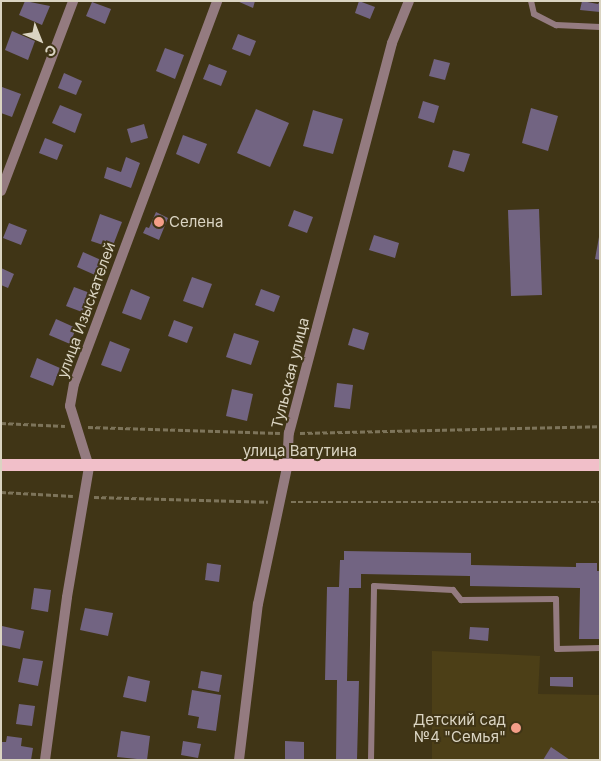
<!DOCTYPE html>
<html>
<head>
<meta charset="utf-8">
<style>
	body { margin:0 }
	#map { position:relative; width:601px; height:761px; overflow:hidden; background:#403516; font-family:Inter,sans-serif }
	div>[style] { position:absolute }
	.built>* { inset:0; background:#4c3f17 }
	.building>* { inset:0; background:#726482 }
	.path>* { height:2.5px; margin-top:-1.25px; transform-origin:0; background:repeating-linear-gradient(90deg,#7d745a 0 5px,transparent 0 7.5px) }
	.service>* { height:6px; margin:-3px; padding:0 3px; transform-origin:3px; border-radius:3px; background:#947b80 }
	.minor>* { height:10px; margin:-5px; padding:0 5px; transform-origin:5px; border-radius:5px; background:#947b80 }
	.primary>* { height:12px; margin:-6px; padding:0 6px; transform-origin:6px; border-radius:6px; background:#f1bfc9 }
	.dots>* { width:14px; height:14px; translate:-50% -50%; box-sizing:border-box; border:2px solid #403516; border-radius:50% }
	span { translate:-50% -50%; white-space:nowrap; text-align:center; line-height:1.15; -webkit-text-stroke:4px #403516; paint-order:stroke }
	.poi-label { font-size:15px; color:#dad4c2 }
	.left { translate:0 -50%; text-align:left }
	.right { translate:-100% -50%; text-align:right }
	.street-label { font-size:15px; color:#dad4c2 }
	.frame { position:absolute; inset:0; border:2px solid #dad4c2; pointer-events:none }
	.north { position:absolute; left:15px; top:15px; width:50px; height:50px; -webkit-text-stroke:4px #403516; paint-order:stroke; rotate:136deg; font-size:14px; font-weight:700; line-height:20px; text-align:center; color:#dad4c2 }
	.north::after { content:''; display:block; margin:auto; width:18px; height:22px; background:#dad4c2; clip-path:polygon(50% 0,100% 100%,50% 72%,0 100%) }
</style>
</head>
<body>
<div id="map">
	<div class="built">
		<div style="clip-path:polygon(432px 651px,540px 656px,538px 694px,600px 695px,600px 760px,432px 760px)"></div>
	</div>
	<div class="building">
		<div style="clip-path:polygon(25px 1px,50px 6px,42px 25px,19px 15px)"></div>
		<div style="clip-path:polygon(237px 1px,255px 1px,253px 8px)"></div>
		<div style="clip-path:polygon(359px 1px,375px 7px,370px 19px,355px 13px)"></div>
		<div style="clip-path:polygon(582px 1px,598px 4px,600px 1px,600px 12px,580px 10px)"></div>
		<div style="clip-path:polygon(92px 2px,111px 9px,105px 24px,86px 16px)"></div>
		<div style="clip-path:polygon(12px 31px,35px 41px,28px 60px,5px 50px)"></div>
		<div style="clip-path:polygon(238px 34px,256px 41px,250px 56px,232px 49px)"></div>
		<div style="clip-path:polygon(165px 48px,184px 55px,175px 79px,156px 71px)"></div>
		<div style="clip-path:polygon(434px 59px,450px 63px,445px 80px,429px 76px)"></div>
		<div style="clip-path:polygon(209px 64px,227px 71px,221px 86px,203px 79px)"></div>
		<div style="clip-path:polygon(64px 73px,82px 81px,76px 95px,58px 88px)"></div>
		<div style="clip-path:polygon(2px 87px,21px 94px,12px 117px,1px 113px)"></div>
		<div style="clip-path:polygon(423px 101px,439px 106px,434px 123px,418px 118px)"></div>
		<div style="clip-path:polygon(60px 105px,82px 114px,75px 133px,52px 123px)"></div>
		<div style="clip-path:polygon(531px 108px,558px 116px,548px 151px,522px 143px)"></div>
		<div style="clip-path:polygon(256px 109px,289px 123px,270px 167px,237px 153px)"></div>
		<div style="clip-path:polygon(313px 110px,343px 119px,333px 154px,303px 146px)"></div>
		<div style="clip-path:polygon(144px 124px,148px 138px,131px 143px,127px 129px)"></div>
		<div style="clip-path:polygon(183px 135px,207px 144px,199px 164px,176px 154px)"></div>
		<div style="clip-path:polygon(45px 138px,63px 145px,57px 160px,39px 153px)"></div>
		<div style="clip-path:polygon(453px 150px,470px 154px,464px 172px,448px 167px)"></div>
		<div style="clip-path:polygon(126px 157px,140px 163px,131px 188px,104px 178px,107px 167px,121px 172px)"></div>
		<div style="clip-path:polygon(539px 209px,542px 295px,511px 296px,508px 210px)"></div>
		<div style="clip-path:polygon(294px 210px,313px 217px,307px 233px,288px 226px)"></div>
		<div style="clip-path:polygon(156px 212px,168px 218px,159px 240px,143px 233px,146px 227px,149px 228px)"></div>
		<div style="clip-path:polygon(100px 214px,122px 222px,112px 248px,91px 241px)"></div>
		<div style="clip-path:polygon(9px 223px,27px 230px,21px 245px,3px 238px)"></div>
		<div style="clip-path:polygon(374px 235px,399px 243px,395px 258px,369px 250px)"></div>
		<div style="clip-path:polygon(599px 237px,600px 237px,600px 260px,595px 259px)"></div>
		<div style="clip-path:polygon(83px 252px,101px 260px,95px 275px,77px 267px)"></div>
		<div style="clip-path:polygon(1px 268px,14px 274px,8px 288px,1px 285px)"></div>
		<div style="clip-path:polygon(192px 277px,212px 284px,203px 308px,183px 301px)"></div>
		<div style="clip-path:polygon(74px 287px,90px 293px,82px 312px,66px 306px)"></div>
		<div style="clip-path:polygon(131px 289px,150px 297px,141px 320px,122px 313px)"></div>
		<div style="clip-path:polygon(261px 289px,280px 296px,274px 312px,255px 305px)"></div>
		<div style="clip-path:polygon(56px 319px,76px 328px,70px 344px,49px 335px)"></div>
		<div style="clip-path:polygon(174px 320px,193px 327px,187px 343px,168px 336px)"></div>
		<div style="clip-path:polygon(353px 328px,369px 333px,364px 350px,348px 345px)"></div>
		<div style="clip-path:polygon(234px 333px,259px 341px,251px 365px,226px 357px)"></div>
		<div style="clip-path:polygon(110px 341px,130px 349px,121px 372px,101px 365px)"></div>
		<div style="clip-path:polygon(37px 358px,60px 368px,53px 386px,30px 377px)"></div>
		<div style="clip-path:polygon(337px 383px,353px 385px,350px 409px,334px 407px)"></div>
		<div style="clip-path:polygon(232px 389px,253px 394px,247px 421px,226px 416px)"></div>
		<div style="clip-path:polygon(344px 551px,471px 553px,471px 565px,576px 567px,576px 563px,597px 563px,597px 571px,600px 571px,599px 639px,579px 639px,580px 588px,470px 586px,470px 576px,361px 574px,361px 588px,349px 588px,347px 681px,359px 681px,357px 760px,336px 760px,337px 680px,325px 680px,327px 587px,339px 587px,340px 560px,344px 560px)"></div>
		<div style="clip-path:polygon(207px 563px,221px 565px,219px 582px,205px 580px)"></div>
		<div style="clip-path:polygon(34px 588px,51px 590px,48px 612px,31px 609px)"></div>
		<div style="clip-path:polygon(85px 608px,113px 613px,108px 636px,80px 630px)"></div>
		<div style="clip-path:polygon(2px 626px,24px 631px,20px 649px,1px 645px)"></div>
		<div style="clip-path:polygon(470px 627px,489px 628px,488px 641px,469px 639px)"></div>
		<div style="clip-path:polygon(23px 658px,43px 661px,38px 686px,18px 682px)"></div>
		<div style="clip-path:polygon(201px 671px,222px 675px,219px 692px,198px 688px)"></div>
		<div style="clip-path:polygon(128px 676px,150px 681px,146px 702px,123px 697px)"></div>
		<div style="clip-path:polygon(550px 677px,573px 677px,573px 687px,550px 686px)"></div>
		<div style="clip-path:polygon(192px 690px,221px 695px,216px 731px,197px 728px,199px 717px,188px 715px)"></div>
		<div style="clip-path:polygon(19px 704px,35px 706px,32px 726px,16px 724px)"></div>
		<div style="clip-path:polygon(121px 731px,150px 736px,147px 760px,117px 757px)"></div>
		<div style="clip-path:polygon(7px 736px,22px 738px,21px 746px,33px 748px,31px 760px,1px 760px,1px 742px,6px 742px)"></div>
		<div style="clip-path:polygon(183px 741px,201px 744px,198px 758px,181px 755px)"></div>
		<div style="clip-path:polygon(285px 741px,304px 742px,304px 760px,285px 760px)"></div>
		<div style="clip-path:polygon(551px 747px,570px 760px,543px 760px)"></div>
	</div>
	<div class="path">
		<div style="left:1px;top:423px;width:64px;rotate:2.7deg"></div>
		<div style="left:88px;top:427px;width:192px;rotate:1.8deg"></div>
		<div style="left:300px;top:433px;width:300px;rotate:-1.3deg"></div>
		<div style="left:1px;top:492px;width:72px;rotate:3.2deg"></div>
		<div style="left:94px;top:497px;width:174px;rotate:1.6deg"></div>
		<div style="left:291px;top:502px;width:309px"></div>
	</div>
	<div class="service">
		<div style="left:531px;top:1px;width:13px;rotate:77deg"></div>
		<div style="left:534px;top:14px;width:25px;rotate:27deg"></div>
		<div style="left:556px;top:25px;width:44px;rotate:2.6deg"></div>
		<div style="left:371px;top:760px;width:174px;rotate:-89deg"></div>
		<div style="left:374px;top:586px;width:79px;rotate:2.9deg"></div>
		<div style="left:453px;top:590px;width:13px;rotate:51deg"></div>
		<div style="left:461px;top:600px;width:95px;rotate:-0.6deg"></div>
		<div style="left:556px;top:599px;width:50px;rotate:88.9deg"></div>
		<div style="left:557px;top:649px;width:43px;rotate:-1.3deg"></div>
	</div>
	<div class="minor">
		<div style="left:1px;top:191px;width:203px;rotate:-69.2deg"></div>
		<div style="left:45px;top:760px;width:164px;rotate:-82.3deg"></div>
		<div style="left:67px;top:597px;width:132px;rotate:-80.4deg"></div>
		<div style="left:89px;top:467px;width:64px;rotate:-107.3deg"></div>
		<div style="left:70px;top:406px;width:22px;rotate:-80deg"></div>
		<div style="left:74px;top:384px;width:409px;rotate:-69.5deg"></div>
		<div style="left:239px;top:760px;width:157px;rotate:-83.1deg"></div>
		<div style="left:258px;top:604px;width:140px;rotate:-78deg"></div>
		<div style="left:287px;top:467px;width:34px;rotate:-87deg"></div>
		<div style="left:289px;top:433px;width:403px;rotate:-75.2deg"></div>
		<div style="left:392px;top:43px;width:45px;rotate:-68deg"></div>
	</div>
	<div class="primary">
		<div style="left:1px;top:465px;width:599px"></div>
	</div>
	<div class="dots">
		<div style="left:159px;top:222px;background:#f49e88"></div>
		<div style="left:516px;top:728px;background:#f49e88"></div>
	</div>
	<div class="poi-label">
		<span class="left" style="left:169px;top:222px">Селена</span>
		<span class="right" style="left:506px;top:728px">Детский сад<br>№4 "Семья"</span>
	</div>
	<div class="street-label">
		<span style="left:86px;top:310px;rotate:-70deg">улица Изыскателей</span>
		<span style="left:290px;top:373px;rotate:-76deg">Тульская улица</span>
		<span style="left:300px;top:451px">улица Ватутина</span>
	</div>
	<div class="frame"></div>
	<div class="north">С</div>
</div>
</body>
</html>
